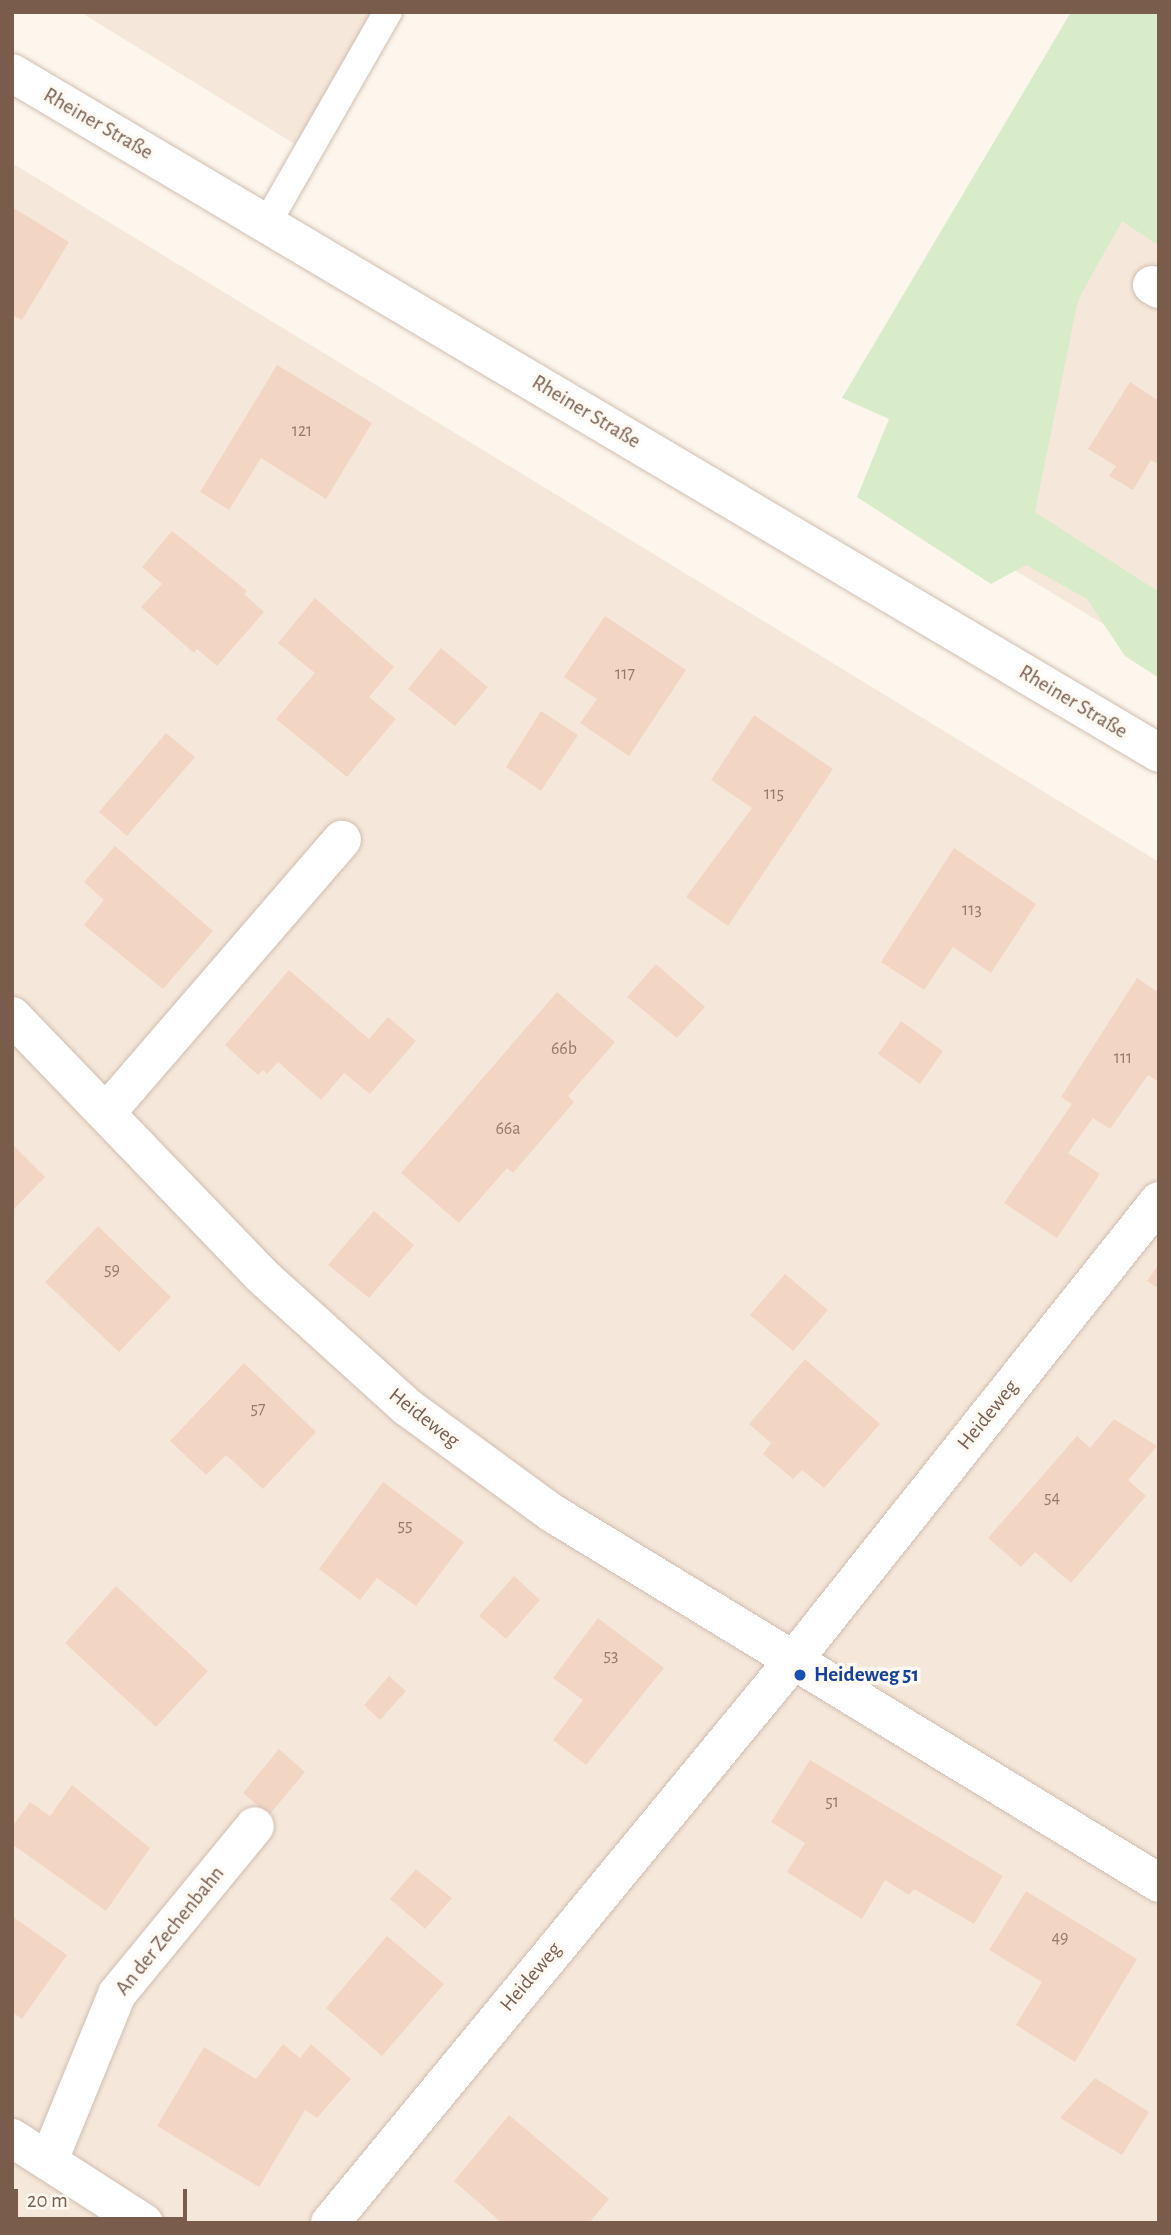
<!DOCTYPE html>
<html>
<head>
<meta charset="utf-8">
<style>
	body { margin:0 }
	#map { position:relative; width:1171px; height:2235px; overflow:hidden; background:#fdf6ec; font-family:"Alegreya Sans",sans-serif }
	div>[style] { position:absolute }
	.residential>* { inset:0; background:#f5e8da }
	.green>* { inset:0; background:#d8ecc9 }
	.building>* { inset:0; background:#f3d5c3 }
	.roads { filter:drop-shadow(0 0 2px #d1beb0) drop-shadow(0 0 2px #d1beb0) }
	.lane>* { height:28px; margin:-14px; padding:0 14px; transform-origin:14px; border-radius:14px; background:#fff }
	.street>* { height:38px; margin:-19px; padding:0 19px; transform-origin:19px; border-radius:19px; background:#fff }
	.secondary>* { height:38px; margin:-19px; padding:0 19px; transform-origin:19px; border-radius:19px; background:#fff }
	.dots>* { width:19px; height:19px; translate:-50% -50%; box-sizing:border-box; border:4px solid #fffaf3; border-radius:50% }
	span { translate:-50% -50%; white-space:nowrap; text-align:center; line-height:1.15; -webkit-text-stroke:7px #fffaf3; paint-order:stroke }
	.number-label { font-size:18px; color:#987a6a }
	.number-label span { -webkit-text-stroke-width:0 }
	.street-label { font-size:21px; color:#7a5c4d }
	.transit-label { font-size:21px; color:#164399; font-weight:700 }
	.left { translate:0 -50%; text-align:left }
	.frame { position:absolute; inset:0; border:14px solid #7a5c4d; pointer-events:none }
	.scale { position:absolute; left:14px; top:2189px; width:173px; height:32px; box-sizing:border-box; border:4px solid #7a5c4d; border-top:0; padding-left:9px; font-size:21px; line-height:24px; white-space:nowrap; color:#7a5c4d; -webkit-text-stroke:5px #fffaf3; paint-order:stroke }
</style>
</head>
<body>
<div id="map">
	<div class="residential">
		<div style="clip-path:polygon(80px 12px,388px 12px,301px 148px)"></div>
		<div style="clip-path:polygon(1159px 30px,1159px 658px,932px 520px)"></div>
		<div style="clip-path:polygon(12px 163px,1159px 862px,1159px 2223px,12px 2223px)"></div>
	</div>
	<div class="green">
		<div style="clip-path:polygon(1071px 12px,1159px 12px,1159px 246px,1122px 221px,1078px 300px,1035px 512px,1159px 592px,1159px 678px,1125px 656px,1087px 599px,1026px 565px,991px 584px,857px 497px,889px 419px,842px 398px)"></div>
	</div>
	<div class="building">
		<div style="clip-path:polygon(12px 207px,69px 242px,22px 320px,12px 315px)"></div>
		<div style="clip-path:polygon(277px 365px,372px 423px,326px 499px,261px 458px,229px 510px,200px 492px)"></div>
		<div style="clip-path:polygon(1130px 382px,1159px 401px,1159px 465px,1151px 460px,1133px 490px,1109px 476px,1116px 466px,1088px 449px)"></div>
		<div style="clip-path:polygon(172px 531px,247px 591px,244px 594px,264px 612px,217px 666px,197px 649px,194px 653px,141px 607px,162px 584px,142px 567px)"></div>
		<div style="clip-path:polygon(315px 598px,394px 667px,369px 697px,396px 719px,347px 777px,276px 719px,315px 673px,278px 643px)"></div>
		<div style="clip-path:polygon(605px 616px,686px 670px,629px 756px,580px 723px,597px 699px,564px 677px)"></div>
		<div style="clip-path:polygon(441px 648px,488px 687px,455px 726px,408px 689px)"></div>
		<div style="clip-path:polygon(541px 711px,578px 735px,541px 791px,506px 767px)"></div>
		<div style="clip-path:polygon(754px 715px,833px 769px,728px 926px,686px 897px,752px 808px,711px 780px)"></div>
		<div style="clip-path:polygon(166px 733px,195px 757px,127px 836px,99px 812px)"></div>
		<div style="clip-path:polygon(115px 846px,213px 931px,163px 989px,84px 925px,104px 900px,84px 882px)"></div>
		<div style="clip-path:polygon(954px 848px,1036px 904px,991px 973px,953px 947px,924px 990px,881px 962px)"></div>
		<div style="clip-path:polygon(656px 964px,705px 1007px,677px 1038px,627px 997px)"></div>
		<div style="clip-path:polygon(289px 970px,369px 1039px,388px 1017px,416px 1041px,370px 1094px,344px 1073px,321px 1100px,278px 1062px,267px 1074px,263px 1070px,258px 1075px,225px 1045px)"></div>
		<div style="clip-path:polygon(1137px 978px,1159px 993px,1159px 1082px,1148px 1075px,1110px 1129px,1093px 1118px,1068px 1153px,1100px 1174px,1057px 1238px,1004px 1203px,1072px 1104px,1061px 1097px)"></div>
		<div style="clip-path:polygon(557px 992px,615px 1042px,568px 1096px,574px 1102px,513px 1173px,507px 1168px,459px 1223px,401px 1173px)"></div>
		<div style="clip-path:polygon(901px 1021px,943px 1051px,920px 1084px,878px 1054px)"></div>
		<div style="clip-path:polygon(12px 1144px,45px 1177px,12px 1211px)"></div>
		<div style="clip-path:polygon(374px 1211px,414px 1245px,369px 1298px,328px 1265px)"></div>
		<div style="clip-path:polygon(98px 1226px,171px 1297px,119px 1352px,45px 1282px)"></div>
		<div style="clip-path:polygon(1159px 1264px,1159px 1289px,1147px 1281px)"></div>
		<div style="clip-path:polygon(785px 1274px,828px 1310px,793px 1351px,750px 1315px)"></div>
		<div style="clip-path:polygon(805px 1359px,880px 1424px,824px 1488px,802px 1470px,793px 1479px,763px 1454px,771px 1443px,749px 1424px)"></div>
		<div style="clip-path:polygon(244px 1363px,316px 1432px,263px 1489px,226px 1455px,206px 1475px,170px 1441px)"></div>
		<div style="clip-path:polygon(1114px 1419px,1157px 1446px,1128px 1480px,1146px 1496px,1071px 1583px,1035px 1552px,1021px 1567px,988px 1538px,1077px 1436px,1090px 1448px)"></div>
		<div style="clip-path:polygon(383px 1482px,464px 1542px,416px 1606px,377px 1578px,360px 1600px,319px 1569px)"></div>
		<div style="clip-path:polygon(514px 1576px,540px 1600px,506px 1639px,479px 1616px)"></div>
		<div style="clip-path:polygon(116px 1586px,208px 1671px,156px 1727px,65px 1643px)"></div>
		<div style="clip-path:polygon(598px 1618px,664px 1668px,586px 1765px,553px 1740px,583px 1700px,553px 1678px)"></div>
		<div style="clip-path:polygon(389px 1676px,406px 1691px,380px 1720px,364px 1705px)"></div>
		<div style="clip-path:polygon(279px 1749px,305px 1772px,269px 1815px,243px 1793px)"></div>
		<div style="clip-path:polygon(810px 1760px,1003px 1876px,974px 1924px,914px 1889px,909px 1895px,885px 1880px,862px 1919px,787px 1872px,805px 1843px,771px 1822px)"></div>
		<div style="clip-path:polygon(72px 1785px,150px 1848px,106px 1911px,12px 1844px,12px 1827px,30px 1802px,50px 1816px)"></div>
		<div style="clip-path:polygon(416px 1869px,452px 1898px,425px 1929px,390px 1899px)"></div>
		<div style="clip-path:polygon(1026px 1891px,1137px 1959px,1075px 2062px,1016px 2025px,1042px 1982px,989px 1950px)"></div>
		<div style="clip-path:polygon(12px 1916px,67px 1955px,22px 2019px,12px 2012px)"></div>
		<div style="clip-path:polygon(387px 1936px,444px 1984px,382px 2056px,326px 2008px)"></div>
		<div style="clip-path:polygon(283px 2044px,300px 2058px,311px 2044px,351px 2079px,317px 2118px,305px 2110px,259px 2187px,157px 2126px,204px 2047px,256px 2079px)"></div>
		<div style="clip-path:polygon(1095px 2078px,1149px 2112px,1122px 2155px,1060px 2118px)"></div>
		<div style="clip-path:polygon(509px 2115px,609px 2199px,589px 2223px,502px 2223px,454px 2181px)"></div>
	</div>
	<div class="roads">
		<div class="lane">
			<div style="left:267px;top:223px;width:243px;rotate:-60.2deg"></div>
		</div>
		<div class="street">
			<div style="left:1152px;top:285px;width:8px;rotate:30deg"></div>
			<div style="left:12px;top:1016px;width:359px;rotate:46.1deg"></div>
			<div style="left:261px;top:1275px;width:197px;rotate:42.1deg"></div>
			<div style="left:407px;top:1407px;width:180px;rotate:36.2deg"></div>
			<div style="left:552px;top:1513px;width:711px;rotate:31.36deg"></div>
			<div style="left:106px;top:1113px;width:361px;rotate:-49.2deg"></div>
			<div style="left:12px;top:2138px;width:157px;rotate:32.8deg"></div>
			<div style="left:49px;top:2160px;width:179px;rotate:-67.7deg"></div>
			<div style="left:117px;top:1994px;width:217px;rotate:-50.6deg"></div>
			<div style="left:330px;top:2223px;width:727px;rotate:-50.53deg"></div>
			<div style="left:792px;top:1662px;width:589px;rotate:-51.48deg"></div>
		</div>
		<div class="secondary">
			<div style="left:12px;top:73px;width:1333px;rotate:30.66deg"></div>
		</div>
	</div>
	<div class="dots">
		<div style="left:800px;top:1675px;background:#1a4fb4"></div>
	</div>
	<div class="number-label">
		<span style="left:302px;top:431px">121</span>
		<span style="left:625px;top:674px">117</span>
		<span style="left:774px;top:794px">115</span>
		<span style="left:972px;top:910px">113</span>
		<span style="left:564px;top:1049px">66b</span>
		<span style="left:1123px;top:1058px">111</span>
		<span style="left:508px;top:1129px">66a</span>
		<span style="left:112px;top:1270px">59</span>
		<span style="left:258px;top:1409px">57</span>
		<span style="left:1052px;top:1498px">54</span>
		<span style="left:405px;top:1526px">55</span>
		<span style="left:611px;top:1656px">53</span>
		<span style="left:832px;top:1802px">51</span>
		<span style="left:1060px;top:1938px">49</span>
	</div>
	<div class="street-label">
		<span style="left:98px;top:124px;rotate:30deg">Rheiner Straße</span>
		<span style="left:586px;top:412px;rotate:31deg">Rheiner Straße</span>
		<span style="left:1073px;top:702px;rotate:31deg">Rheiner Straße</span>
		<span style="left:988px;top:1415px;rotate:-51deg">Heideweg</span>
		<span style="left:424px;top:1418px;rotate:38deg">Heideweg</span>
		<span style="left:170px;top:1931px;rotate:-51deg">An der Zechenbahn</span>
		<span style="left:531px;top:1977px;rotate:-50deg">Heideweg</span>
	</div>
	<div class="transit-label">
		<span class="left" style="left:814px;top:1675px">Heideweg 51</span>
	</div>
	<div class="frame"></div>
	<div class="scale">20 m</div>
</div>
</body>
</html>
